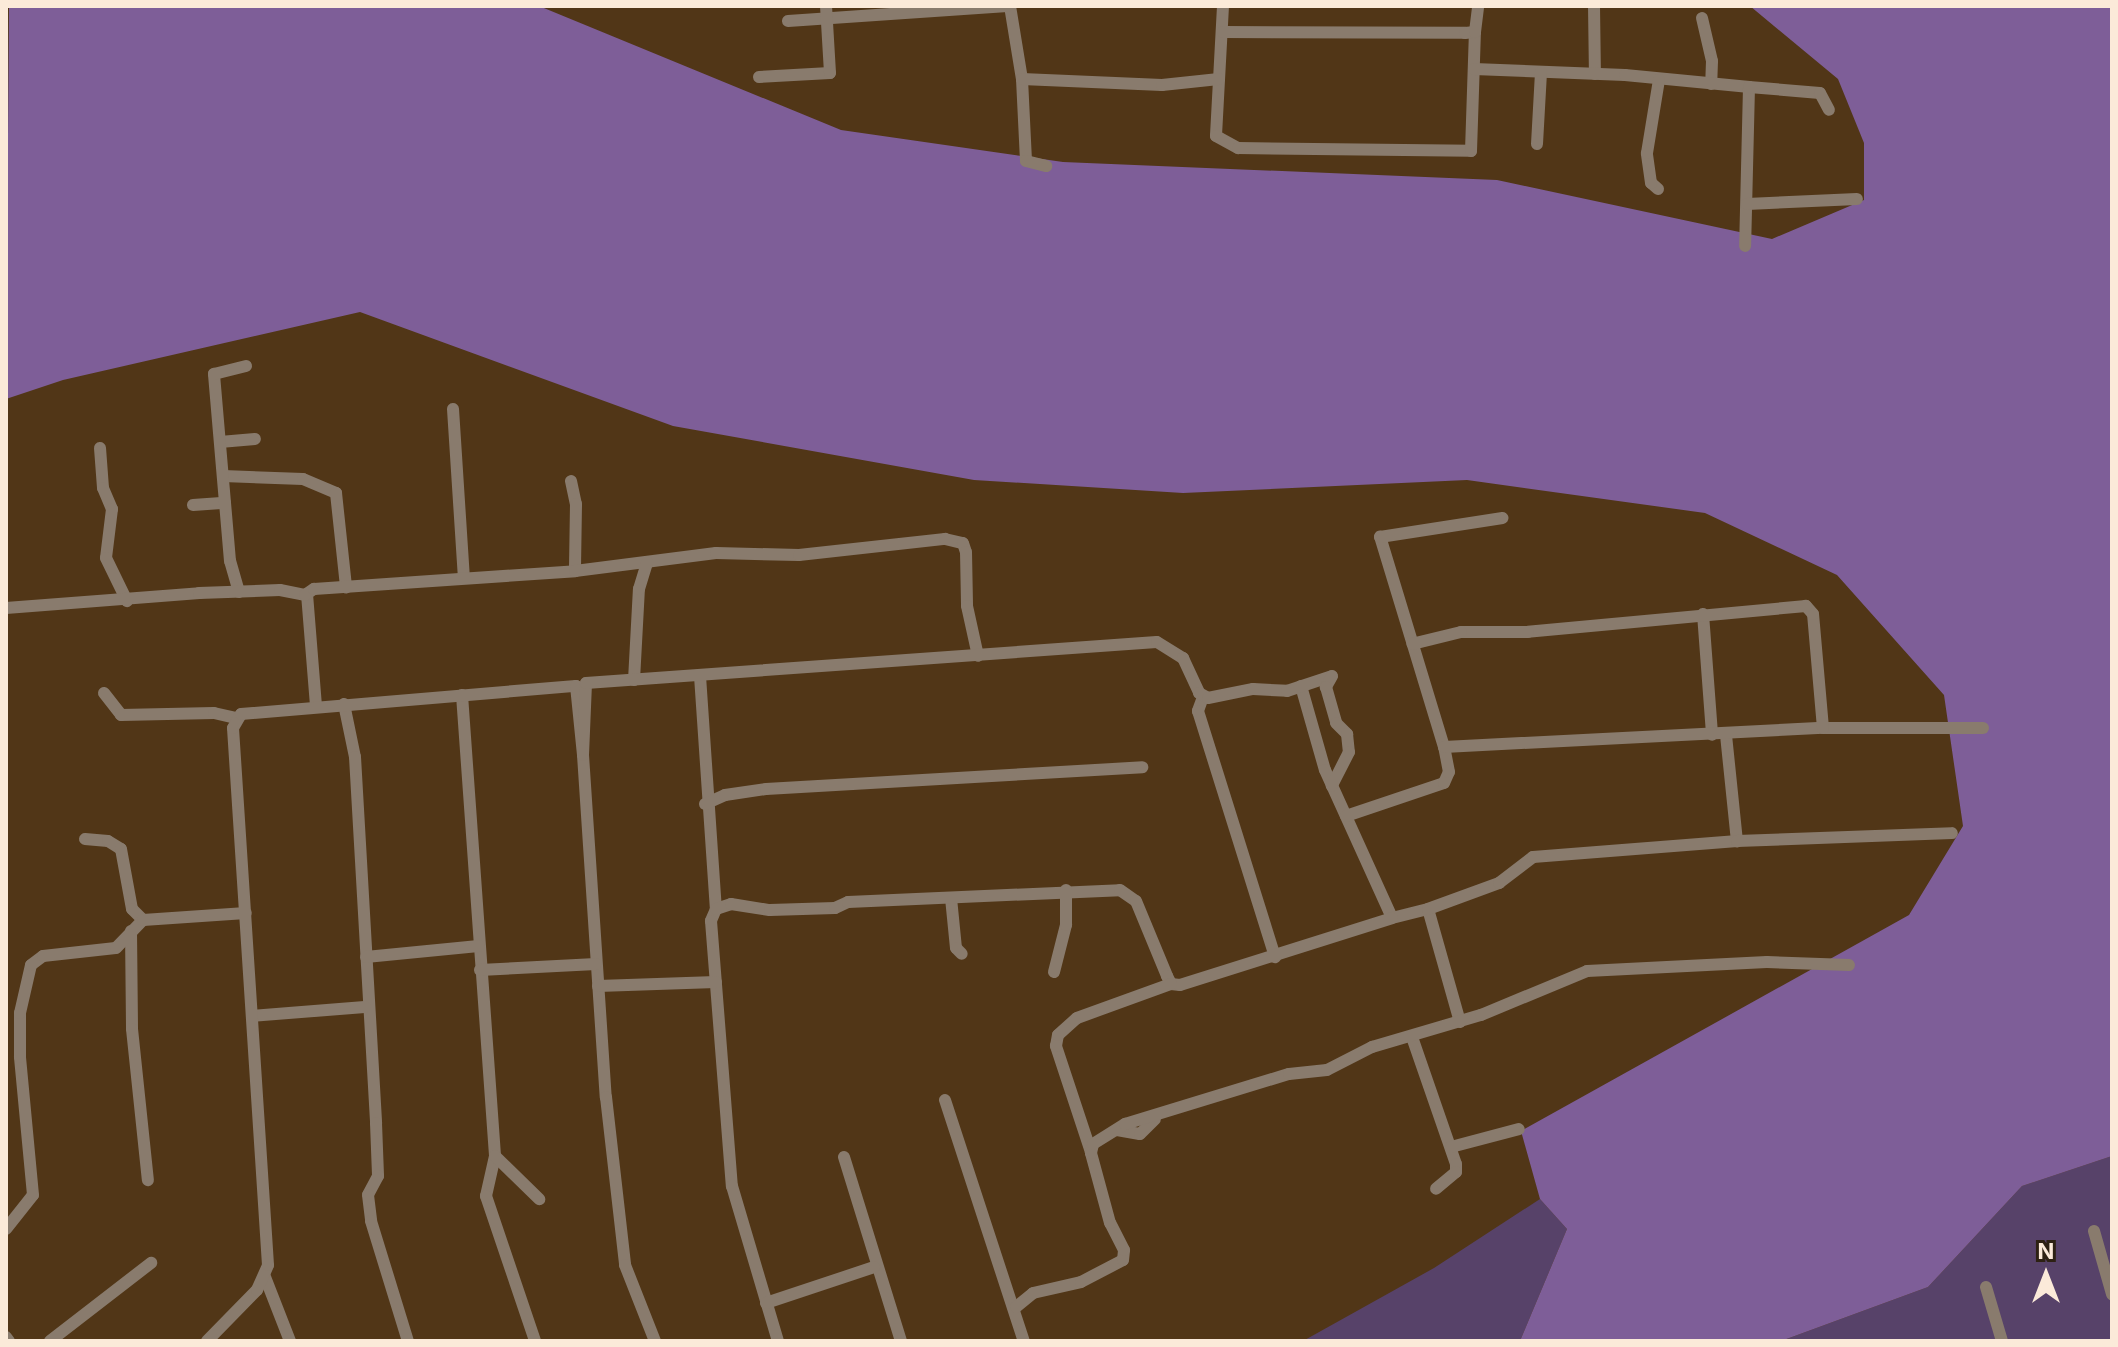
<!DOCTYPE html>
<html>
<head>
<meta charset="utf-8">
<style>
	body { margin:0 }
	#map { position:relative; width:2118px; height:1347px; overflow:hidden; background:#513617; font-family:Inter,sans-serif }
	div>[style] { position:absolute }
	.green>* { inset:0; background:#574269 }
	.forest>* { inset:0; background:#7e5e98 }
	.minor>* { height:12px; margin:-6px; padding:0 6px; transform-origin:6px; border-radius:6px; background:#897b6d }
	span { translate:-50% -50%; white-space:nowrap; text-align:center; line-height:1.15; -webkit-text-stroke:6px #2d2113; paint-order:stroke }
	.frame { position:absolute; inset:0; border:8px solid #fbead9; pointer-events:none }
	.north { position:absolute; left:2006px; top:1235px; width:80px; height:80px; -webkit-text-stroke:6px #2d2113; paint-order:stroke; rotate:0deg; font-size:22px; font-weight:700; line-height:32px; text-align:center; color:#fbead9 }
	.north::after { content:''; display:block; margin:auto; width:28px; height:36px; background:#fbead9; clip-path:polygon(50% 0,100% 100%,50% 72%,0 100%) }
</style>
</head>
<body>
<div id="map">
	<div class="green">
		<div style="clip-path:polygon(2112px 1156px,2112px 1341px,1781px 1341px,1928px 1287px,2022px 1186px)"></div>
		<div style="clip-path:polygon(1540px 1199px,1567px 1229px,1520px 1341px,1303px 1341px,1434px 1268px)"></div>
	</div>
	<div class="forest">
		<div style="clip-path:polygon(9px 6px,539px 6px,841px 130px,1063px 162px,1497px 180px,1772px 239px,1864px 200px,1864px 143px,1838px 79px,1750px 6px,2112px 6px,2112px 1156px,2022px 1186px,1928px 1287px,1781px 1341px,1520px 1341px,1567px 1229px,1540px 1199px,1521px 1131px,1909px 915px,1963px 826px,1944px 695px,1837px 575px,1705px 513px,1467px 480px,1183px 493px,974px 480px,673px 426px,360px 312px,63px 380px,6px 399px)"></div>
	</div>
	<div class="minor">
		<div style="left:1010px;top:6px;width:74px;rotate:80.7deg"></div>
		<div style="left:1022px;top:79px;width:82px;rotate:87.2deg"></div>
		<div style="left:1026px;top:161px;width:21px;rotate:14deg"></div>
		<div style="left:1223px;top:6px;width:130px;rotate:93.1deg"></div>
		<div style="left:1216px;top:136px;width:25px;rotate:29deg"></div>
		<div style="left:1238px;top:148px;width:233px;rotate:0.7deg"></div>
		<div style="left:1471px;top:151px;width:119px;rotate:-88.1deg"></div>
		<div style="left:1594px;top:6px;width:68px;rotate:89.2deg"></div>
		<div style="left:1702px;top:18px;width:44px;rotate:76.9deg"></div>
		<div style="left:1712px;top:61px;width:23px;rotate:92deg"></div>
		<div style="left:788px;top:21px;width:220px;rotate:-3.9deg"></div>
		<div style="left:1223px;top:32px;width:242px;rotate:0.2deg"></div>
		<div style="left:1465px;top:33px;width:10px;rotate:-6deg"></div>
		<div style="left:1475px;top:32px;width:26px;rotate:-83deg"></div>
		<div style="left:1474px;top:69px;width:151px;rotate:2.3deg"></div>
		<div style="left:1625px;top:75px;width:125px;rotate:5.5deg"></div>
		<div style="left:1749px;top:87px;width:159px;rotate:91.4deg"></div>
		<div style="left:759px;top:77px;width:71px;rotate:-3.2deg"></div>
		<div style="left:830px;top:73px;width:67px;rotate:-93.4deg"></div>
		<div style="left:1022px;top:79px;width:140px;rotate:2.5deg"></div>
		<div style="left:1162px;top:85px;width:57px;rotate:-6deg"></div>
		<div style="left:1749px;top:87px;width:71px;rotate:4.8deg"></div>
		<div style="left:1820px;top:93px;width:19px;rotate:62deg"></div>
		<div style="left:1537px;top:144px;width:72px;rotate:-86.8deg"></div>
		<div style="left:1658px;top:189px;width:9px;rotate:-139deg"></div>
		<div style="left:1651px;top:183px;width:30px;rotate:-98deg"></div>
		<div style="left:1647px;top:153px;width:74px;rotate:-80.7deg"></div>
		<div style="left:1747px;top:204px;width:110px;rotate:-2.6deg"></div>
		<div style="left:453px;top:409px;width:169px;rotate:86.3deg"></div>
		<div style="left:220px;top:442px;width:35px;rotate:-5deg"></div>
		<div style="left:100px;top:448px;width:40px;rotate:85.7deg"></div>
		<div style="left:103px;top:488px;width:23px;rotate:67deg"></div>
		<div style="left:112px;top:509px;width:49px;rotate:97deg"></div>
		<div style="left:106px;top:558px;width:48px;rotate:64deg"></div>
		<div style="left:223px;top:476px;width:80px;rotate:2.1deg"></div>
		<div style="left:303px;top:479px;width:36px;rotate:23deg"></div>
		<div style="left:336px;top:493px;width:95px;rotate:83.9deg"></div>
		<div style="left:571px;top:481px;width:24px;rotate:78deg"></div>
		<div style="left:576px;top:504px;width:67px;rotate:90.9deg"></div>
		<div style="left:193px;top:505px;width:32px;rotate:-4deg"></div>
		<div style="left:239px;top:592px;width:32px;rotate:-106deg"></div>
		<div style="left:230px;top:561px;width:188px;rotate:-94.9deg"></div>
		<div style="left:214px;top:374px;width:33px;rotate:-14deg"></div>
		<div style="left:307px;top:594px;width:112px;rotate:85.4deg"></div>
		<div style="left:6px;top:608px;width:194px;rotate:-4.4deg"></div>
		<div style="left:199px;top:593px;width:81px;rotate:-2.1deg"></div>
		<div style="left:280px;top:590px;width:25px;rotate:11deg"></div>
		<div style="left:305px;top:595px;width:11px;rotate:-34deg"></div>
		<div style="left:314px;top:589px;width:262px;rotate:-3.9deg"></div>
		<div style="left:575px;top:571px;width:142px;rotate:-7.3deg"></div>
		<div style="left:716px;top:553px;width:83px;rotate:1.4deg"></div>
		<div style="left:799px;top:555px;width:147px;rotate:-6.3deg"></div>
		<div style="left:945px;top:539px;width:18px;rotate:13deg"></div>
		<div style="left:963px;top:543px;width:9px;rotate:72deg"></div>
		<div style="left:966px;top:552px;width:54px;rotate:88.9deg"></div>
		<div style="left:967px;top:606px;width:51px;rotate:77.6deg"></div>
		<div style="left:1703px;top:614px;width:121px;rotate:85.7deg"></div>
		<div style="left:700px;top:676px;width:234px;rotate:86.1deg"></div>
		<div style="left:716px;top:909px;width:13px;rotate:113deg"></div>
		<div style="left:711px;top:921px;width:266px;rotate:85.5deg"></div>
		<div style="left:732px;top:1186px;width:162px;rotate:73.5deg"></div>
		<div style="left:634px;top:680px;width:91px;rotate:-86.9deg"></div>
		<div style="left:639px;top:589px;width:28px;rotate:-73deg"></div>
		<div style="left:1301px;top:686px;width:87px;rotate:74.1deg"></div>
		<div style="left:1325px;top:770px;width:162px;rotate:65.6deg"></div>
		<div style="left:1392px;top:918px;width:37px;rotate:-14deg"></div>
		<div style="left:104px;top:693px;width:28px;rotate:52deg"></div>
		<div style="left:121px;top:715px;width:93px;rotate:-1.2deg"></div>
		<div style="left:214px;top:713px;width:23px;rotate:13deg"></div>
		<div style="left:462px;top:695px;width:462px;rotate:85.9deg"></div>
		<div style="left:495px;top:1156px;width:41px;rotate:102.7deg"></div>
		<div style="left:486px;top:1196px;width:153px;rotate:71.3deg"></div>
		<div style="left:1203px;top:697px;width:15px;rotate:110deg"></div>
		<div style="left:1198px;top:711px;width:258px;rotate:72.6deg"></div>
		<div style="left:344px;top:704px;width:54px;rotate:78.3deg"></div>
		<div style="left:355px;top:757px;width:367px;rotate:86.7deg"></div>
		<div style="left:376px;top:1123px;width:53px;rotate:87.8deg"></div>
		<div style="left:378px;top:1176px;width:21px;rotate:118deg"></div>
		<div style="left:368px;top:1195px;width:26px;rotate:83deg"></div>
		<div style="left:371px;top:1221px;width:126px;rotate:72.9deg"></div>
		<div style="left:1823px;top:728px;width:160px"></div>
		<div style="left:1726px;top:735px;width:107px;rotate:84.1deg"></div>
		<div style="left:1444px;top:747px;width:220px;rotate:-106.9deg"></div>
		<div style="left:1380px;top:537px;width:124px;rotate:-8.8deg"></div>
		<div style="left:583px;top:755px;width:343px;rotate:86.2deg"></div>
		<div style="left:606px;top:1097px;width:169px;rotate:83.5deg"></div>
		<div style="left:625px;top:1265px;width:82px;rotate:68.5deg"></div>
		<div style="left:705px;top:804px;width:22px;rotate:-24deg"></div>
		<div style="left:725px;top:795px;width:41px;rotate:-8.3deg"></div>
		<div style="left:766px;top:789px;width:377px;rotate:-3.3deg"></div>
		<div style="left:1346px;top:816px;width:103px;rotate:-18.6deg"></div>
		<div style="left:1444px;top:783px;width:12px;rotate:-66deg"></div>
		<div style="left:1449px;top:772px;width:25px;rotate:-101deg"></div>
		<div style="left:1444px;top:747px;width:379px;rotate:-2.9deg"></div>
		<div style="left:1823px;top:728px;width:114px;rotate:-95deg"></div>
		<div style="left:1813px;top:614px;width:11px;rotate:-131deg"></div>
		<div style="left:1806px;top:606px;width:279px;rotate:174.7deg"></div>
		<div style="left:1528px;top:632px;width:67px;rotate:180deg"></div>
		<div style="left:1461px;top:632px;width:50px;rotate:166.2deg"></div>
		<div style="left:85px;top:839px;width:23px;rotate:5deg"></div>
		<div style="left:108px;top:841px;width:15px;rotate:32deg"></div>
		<div style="left:121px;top:849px;width:61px;rotate:79.6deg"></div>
		<div style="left:132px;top:909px;width:16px;rotate:45deg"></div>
		<div style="left:951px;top:898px;width:50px;rotate:84.3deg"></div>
		<div style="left:956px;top:948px;width:8px;rotate:45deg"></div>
		<div style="left:716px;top:909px;width:16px;rotate:-18deg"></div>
		<div style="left:731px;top:904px;width:39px;rotate:9deg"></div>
		<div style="left:770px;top:910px;width:65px;rotate:-1.8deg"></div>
		<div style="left:835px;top:908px;width:14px;rotate:-25deg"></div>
		<div style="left:848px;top:902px;width:272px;rotate:-2.5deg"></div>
		<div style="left:1120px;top:890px;width:19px;rotate:35deg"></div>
		<div style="left:1136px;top:901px;width:81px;rotate:67.5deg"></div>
		<div style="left:1167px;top:976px;width:9px;rotate:63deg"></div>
		<div style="left:1171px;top:984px;width:9px;rotate:6deg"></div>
		<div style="left:1180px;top:985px;width:222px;rotate:-17.5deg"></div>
		<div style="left:131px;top:931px;width:98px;rotate:89.4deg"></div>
		<div style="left:132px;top:1029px;width:152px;rotate:84deg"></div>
		<div style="left:366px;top:957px;width:113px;rotate:-5.6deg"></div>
		<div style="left:480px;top:970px;width:116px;rotate:-3deg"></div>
		<div style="left:1054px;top:972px;width:49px;rotate:-75.7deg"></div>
		<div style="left:1066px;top:925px;width:35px;rotate:-90deg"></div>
		<div style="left:598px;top:986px;width:118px;rotate:-1.9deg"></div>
		<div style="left:252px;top:1016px;width:113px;rotate:-4.6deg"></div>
		<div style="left:1460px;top:1022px;width:117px;rotate:-105.8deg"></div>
		<div style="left:1428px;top:909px;width:76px;rotate:-20.1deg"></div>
		<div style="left:1499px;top:883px;width:43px;rotate:-37.4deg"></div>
		<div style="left:1533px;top:857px;width:205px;rotate:-4.5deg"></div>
		<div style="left:1737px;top:841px;width:215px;rotate:-2.1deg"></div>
		<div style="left:1412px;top:1037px;width:134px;rotate:70.9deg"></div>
		<div style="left:1456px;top:1164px;width:8px;rotate:90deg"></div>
		<div style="left:1456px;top:1172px;width:26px;rotate:140deg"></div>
		<div style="left:945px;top:1100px;width:254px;rotate:71.9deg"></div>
		<div style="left:1117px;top:1130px;width:23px;rotate:10deg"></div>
		<div style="left:1140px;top:1134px;width:21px;rotate:-45deg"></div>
		<div style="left:1451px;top:1147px;width:70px;rotate:-14.8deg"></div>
		<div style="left:1091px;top:1152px;width:112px;rotate:-108.3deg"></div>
		<div style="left:1056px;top:1046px;width:11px;rotate:-80deg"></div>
		<div style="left:1058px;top:1035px;width:25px;rotate:-42deg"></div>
		<div style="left:1077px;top:1018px;width:100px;rotate:-19.9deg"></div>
		<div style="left:495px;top:1156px;width:62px;rotate:44.3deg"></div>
		<div style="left:844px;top:1157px;width:193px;rotate:72.8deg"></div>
		<div style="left:6px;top:1229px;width:43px;rotate:-51.5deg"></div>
		<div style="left:33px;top:1195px;width:139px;rotate:-95.4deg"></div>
		<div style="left:20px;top:1057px;width:44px;rotate:-90deg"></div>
		<div style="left:20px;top:1013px;width:49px;rotate:-77.1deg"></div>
		<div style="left:31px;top:965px;width:15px;rotate:-37deg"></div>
		<div style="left:43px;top:956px;width:73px;rotate:-6.3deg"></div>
		<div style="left:116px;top:948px;width:39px;rotate:-46deg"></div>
		<div style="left:143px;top:920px;width:103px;rotate:-3.9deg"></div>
		<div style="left:2094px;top:1231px;width:66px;rotate:74.1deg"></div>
		<div style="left:265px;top:1277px;width:69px;rotate:68.7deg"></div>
		<div style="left:1986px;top:1287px;width:56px;rotate:73.5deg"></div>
		<div style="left:766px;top:1303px;width:114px;rotate:-18.4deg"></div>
		<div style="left:1016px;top:1307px;width:22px;rotate:-39deg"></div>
		<div style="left:1033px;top:1293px;width:49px;rotate:-12.9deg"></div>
		<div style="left:1081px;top:1282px;width:47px;rotate:-27.6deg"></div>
		<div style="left:1123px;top:1260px;width:10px;rotate:-84deg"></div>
		<div style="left:1124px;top:1250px;width:30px;rotate:-117deg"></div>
		<div style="left:1110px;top:1223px;width:73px;rotate:-105.2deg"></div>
		<div style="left:1091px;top:1153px;width:9px;rotate:-77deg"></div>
		<div style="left:1093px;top:1144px;width:38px;rotate:-32deg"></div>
		<div style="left:1125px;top:1124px;width:171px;rotate:-17deg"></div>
		<div style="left:1289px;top:1074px;width:38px;rotate:-6deg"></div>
		<div style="left:1327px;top:1070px;width:51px;rotate:-27.1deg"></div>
		<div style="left:1372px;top:1047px;width:114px;rotate:-16.4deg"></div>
		<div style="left:1481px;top:1015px;width:115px;rotate:-22.5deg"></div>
		<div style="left:1587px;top:971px;width:180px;rotate:-2.9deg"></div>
		<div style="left:1767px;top:962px;width:82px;rotate:2.1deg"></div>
		<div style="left:6px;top:1337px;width:5px;rotate:53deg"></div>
		<div style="left:50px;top:1341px;width:128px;rotate:-37.7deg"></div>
		<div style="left:207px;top:1341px;width:71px;rotate:-45.6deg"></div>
		<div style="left:257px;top:1290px;width:27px;rotate:-66deg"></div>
		<div style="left:268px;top:1265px;width:538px;rotate:-93.73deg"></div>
		<div style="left:233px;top:728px;width:16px;rotate:-60deg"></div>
		<div style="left:241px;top:714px;width:336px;rotate:-4.8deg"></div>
		<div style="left:576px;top:686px;width:69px;rotate:84.2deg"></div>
		<div style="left:583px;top:755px;width:72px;rotate:-87.6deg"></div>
		<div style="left:586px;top:683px;width:572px;rotate:-4.11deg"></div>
		<div style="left:1157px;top:642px;width:31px;rotate:32deg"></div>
		<div style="left:1183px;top:658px;width:38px;rotate:65deg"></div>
		<div style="left:1199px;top:693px;width:10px;rotate:29deg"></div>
		<div style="left:1208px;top:698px;width:46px;rotate:-11.3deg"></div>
		<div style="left:1253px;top:689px;width:34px;rotate:3deg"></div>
		<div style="left:1287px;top:691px;width:47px;rotate:-18.4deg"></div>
		<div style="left:1332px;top:676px;width:13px;rotate:119deg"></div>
		<div style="left:1326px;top:687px;width:37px;rotate:74deg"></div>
		<div style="left:1336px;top:723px;width:16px;rotate:45deg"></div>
		<div style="left:1347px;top:734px;width:18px;rotate:84deg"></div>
		<div style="left:1349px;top:752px;width:38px;rotate:117deg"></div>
	</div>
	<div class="frame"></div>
	<div class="north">N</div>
</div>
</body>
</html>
